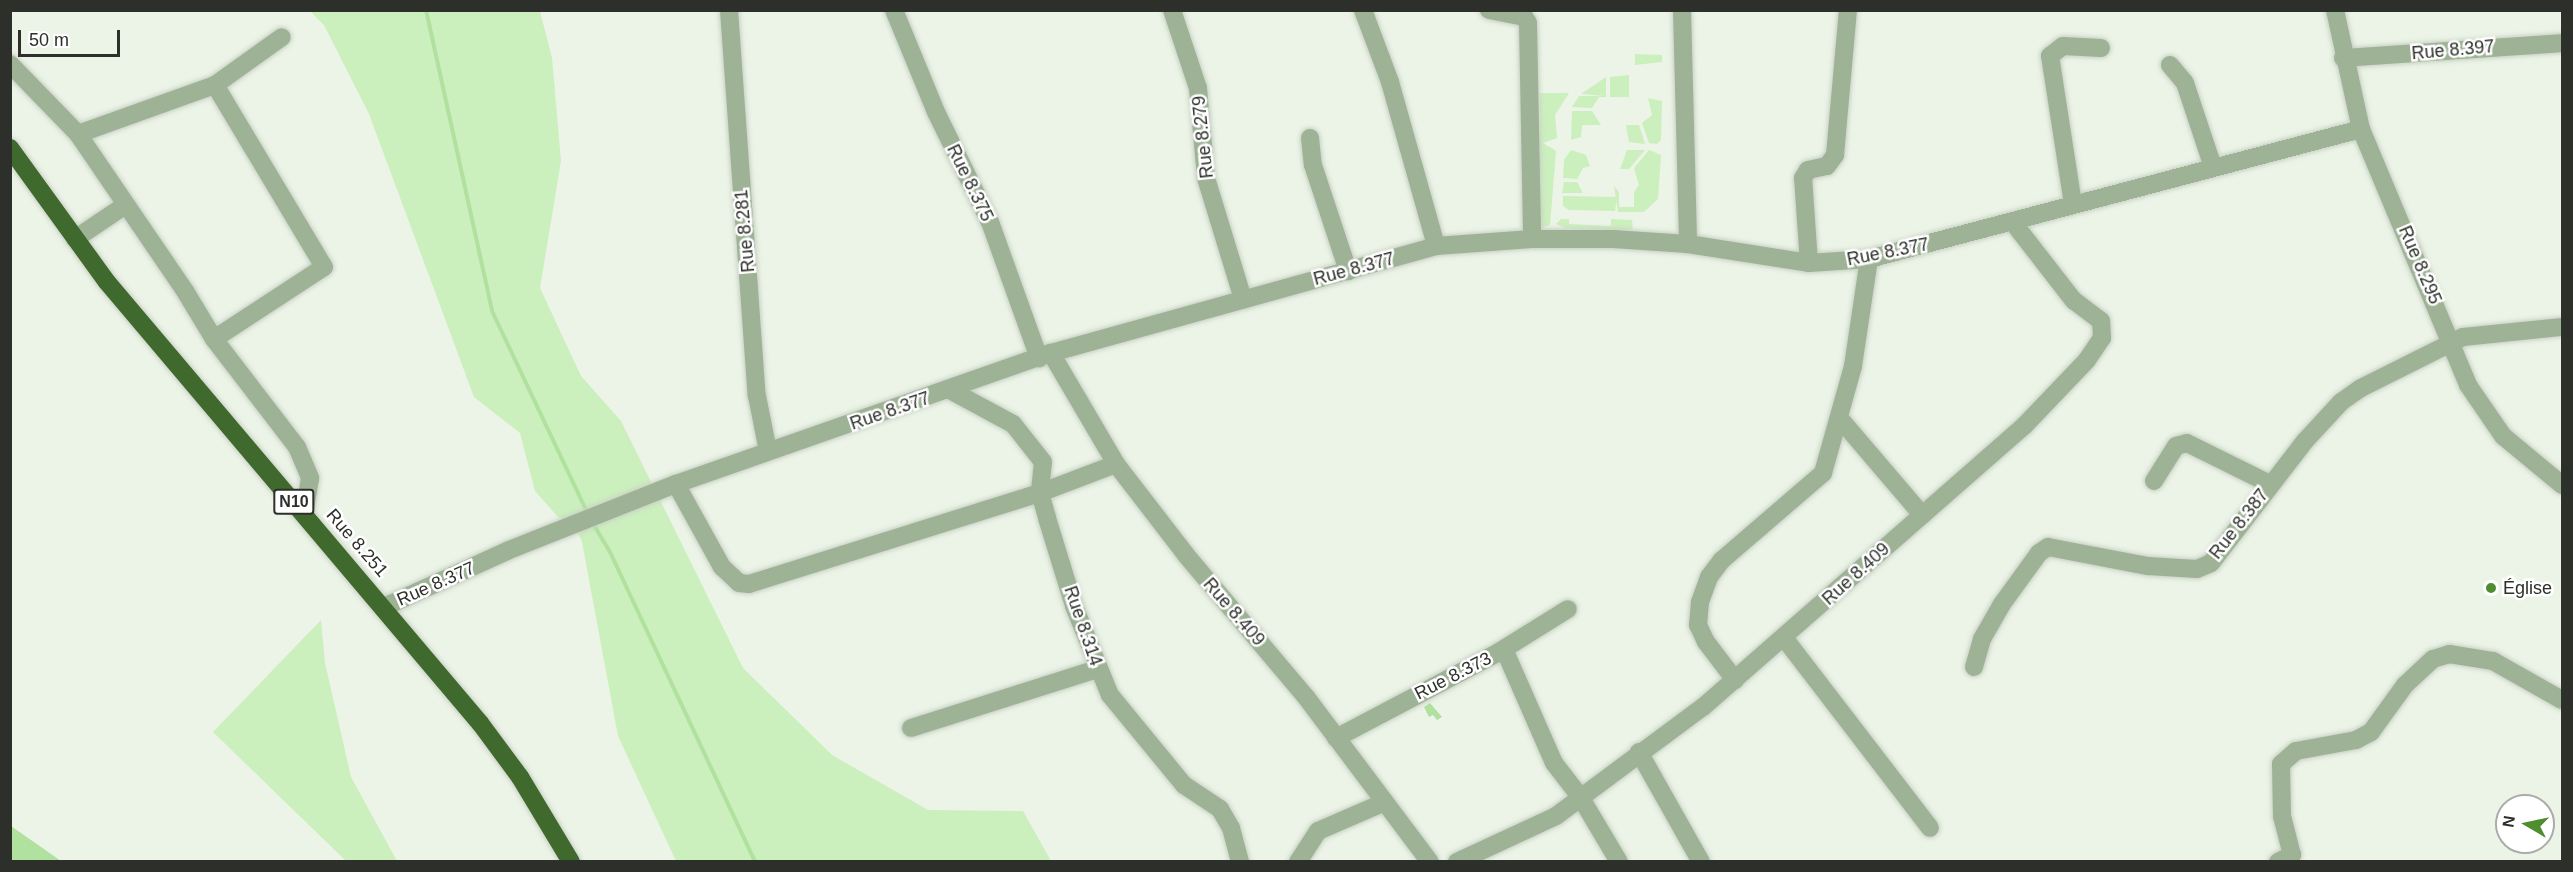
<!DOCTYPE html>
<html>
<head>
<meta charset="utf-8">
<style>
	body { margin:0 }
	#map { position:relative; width:2573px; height:872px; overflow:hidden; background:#ebf4e7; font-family:Arial,sans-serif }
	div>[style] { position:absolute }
	.green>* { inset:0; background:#ccefbe }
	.water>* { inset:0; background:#b1e19e }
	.stream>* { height:4px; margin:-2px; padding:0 2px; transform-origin:2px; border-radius:2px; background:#b1e19e }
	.roads { filter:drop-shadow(0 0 2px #c9d1c5) drop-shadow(0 0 2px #c9d1c5) }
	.minor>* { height:18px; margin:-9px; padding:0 9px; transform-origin:9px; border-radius:9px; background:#9eb296 }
	.highway>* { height:18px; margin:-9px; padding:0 9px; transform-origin:9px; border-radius:9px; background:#406a2d }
	.dots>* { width:16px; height:16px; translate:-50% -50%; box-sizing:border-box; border:3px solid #fff; border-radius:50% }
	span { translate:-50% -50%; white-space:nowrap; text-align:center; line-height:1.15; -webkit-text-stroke:5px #fff; paint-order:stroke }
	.shield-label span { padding:2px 4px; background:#fff; border:2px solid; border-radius:4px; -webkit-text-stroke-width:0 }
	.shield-label { font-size:16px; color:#2c2f2a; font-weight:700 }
	.street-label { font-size:18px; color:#2c2f2a }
	.poi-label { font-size:18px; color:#2c2f2a }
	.left { translate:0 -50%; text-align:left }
	.frame { position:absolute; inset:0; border:12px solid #2c2f2a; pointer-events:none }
	.north { position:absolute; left:2495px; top:794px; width:60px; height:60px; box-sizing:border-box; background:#fff; border:2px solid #abacaa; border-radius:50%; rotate:279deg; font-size:16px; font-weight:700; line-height:24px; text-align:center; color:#2c2f2a }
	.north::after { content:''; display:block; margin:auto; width:21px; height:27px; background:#4f8e30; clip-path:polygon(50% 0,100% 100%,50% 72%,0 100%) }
	.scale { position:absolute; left:18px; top:30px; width:102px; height:27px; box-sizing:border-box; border:3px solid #2c2f2a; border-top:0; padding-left:8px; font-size:18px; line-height:21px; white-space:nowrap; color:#2c2f2a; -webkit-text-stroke:4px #fff; paint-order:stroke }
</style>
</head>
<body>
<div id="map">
	<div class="green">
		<div style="clip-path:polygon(310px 11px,540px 11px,552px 58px,561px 161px,540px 288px,581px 376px,621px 421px,743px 668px,832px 755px,928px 810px,1023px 811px,1051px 861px,676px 861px,618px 736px,582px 542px,573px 521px,558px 517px,535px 491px,520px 433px,474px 397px,369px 114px,324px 25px)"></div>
		<div style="clip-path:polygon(1635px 54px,1662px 55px,1662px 62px,1635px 65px)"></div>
		<div style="clip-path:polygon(1629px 75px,1629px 97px,1610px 97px,1610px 77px)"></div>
		<div style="clip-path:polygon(1606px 77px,1606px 97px,1599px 97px,1592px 108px,1572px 107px,1579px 96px,1605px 96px,1581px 94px)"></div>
		<div style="clip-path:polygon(1540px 93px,1569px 93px,1555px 115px,1557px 138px,1543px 143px,1556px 151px,1550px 225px,1543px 227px,1539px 227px)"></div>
		<div style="clip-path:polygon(1648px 98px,1662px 101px,1661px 140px,1657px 144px,1649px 143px,1642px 123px,1652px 115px)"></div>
		<div style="clip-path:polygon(1572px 111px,1592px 111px,1601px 125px,1582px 125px,1581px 137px,1571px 140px)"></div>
		<div style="clip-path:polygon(1626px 125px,1639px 125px,1645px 144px,1629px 142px)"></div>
		<div style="clip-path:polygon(1571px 150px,1586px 155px,1590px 166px,1583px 168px,1577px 179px,1563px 178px,1564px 160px)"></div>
		<div style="clip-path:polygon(1627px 150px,1645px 150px,1629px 169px,1620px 169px)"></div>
		<div style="clip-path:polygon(1649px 150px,1661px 155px,1658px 199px,1644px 212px,1618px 212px,1614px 186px,1619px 192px,1619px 207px,1634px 207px,1634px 192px,1639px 185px,1634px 168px)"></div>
		<div style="clip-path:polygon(1564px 182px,1577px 182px,1583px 193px,1562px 193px)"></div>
		<div style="clip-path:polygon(1563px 196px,1617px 197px,1615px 211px,1569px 210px,1563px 206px)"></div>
		<div style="clip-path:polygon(1561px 219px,1569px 219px,1569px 224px,1611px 226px,1611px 219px,1632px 220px,1633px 230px,1565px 228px,1556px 224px)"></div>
		<div style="clip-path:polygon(321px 620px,325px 663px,351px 777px,397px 861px,346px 861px,213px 732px)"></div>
	</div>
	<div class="water">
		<div style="clip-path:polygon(1430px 703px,1442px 717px,1437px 720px,1433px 715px,1429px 717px,1424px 707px)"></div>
		<div style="clip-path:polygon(10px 826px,11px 826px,61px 861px,11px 861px)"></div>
	</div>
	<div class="stream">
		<div style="left:426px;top:10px;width:308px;rotate:77.6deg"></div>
		<div style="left:492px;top:311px;width:222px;rotate:64.7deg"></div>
		<div style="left:592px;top:522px;width:35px;rotate:59deg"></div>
		<div style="left:610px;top:552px;width:342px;rotate:64.9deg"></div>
	</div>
	<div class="roads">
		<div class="minor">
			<div style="left:729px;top:10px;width:387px;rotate:85.9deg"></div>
			<div style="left:757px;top:396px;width:56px;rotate:78.7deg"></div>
			<div style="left:894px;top:10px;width:110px;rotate:67.6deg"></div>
			<div style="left:936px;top:112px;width:123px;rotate:63.9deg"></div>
			<div style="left:990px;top:222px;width:145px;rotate:70.2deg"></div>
			<div style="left:1172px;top:10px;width:82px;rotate:71.6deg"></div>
			<div style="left:1198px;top:88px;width:90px;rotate:84.9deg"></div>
			<div style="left:1206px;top:178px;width:127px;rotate:73deg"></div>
			<div style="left:1363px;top:10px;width:77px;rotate:69.4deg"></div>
			<div style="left:1390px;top:82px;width:170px;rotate:74.3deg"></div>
			<div style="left:1489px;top:10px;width:36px;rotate:11deg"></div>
			<div style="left:1524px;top:17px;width:7px;rotate:56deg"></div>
			<div style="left:1528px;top:23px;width:216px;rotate:88.9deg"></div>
			<div style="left:1682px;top:10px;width:234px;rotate:88.5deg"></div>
			<div style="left:2335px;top:10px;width:122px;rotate:77.7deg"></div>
			<div style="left:2361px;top:129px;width:277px;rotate:67.3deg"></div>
			<div style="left:2468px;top:385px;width:62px;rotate:55.5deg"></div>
			<div style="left:2503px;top:436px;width:77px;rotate:39.7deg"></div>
			<div style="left:2343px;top:58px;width:220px;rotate:-3.9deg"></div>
			<div style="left:10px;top:64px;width:98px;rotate:45.8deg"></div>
			<div style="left:78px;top:134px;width:190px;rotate:55.7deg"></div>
			<div style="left:185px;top:291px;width:56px;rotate:58.9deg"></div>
			<div style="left:214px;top:339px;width:136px;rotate:52.5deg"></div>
			<div style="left:297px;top:447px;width:34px;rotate:67deg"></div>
			<div style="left:310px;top:478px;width:36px;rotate:99deg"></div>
			<div style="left:2170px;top:65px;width:23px;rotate:50deg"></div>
			<div style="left:2185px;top:83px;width:89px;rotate:71.6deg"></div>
			<div style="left:78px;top:134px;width:145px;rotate:-19.7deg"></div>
			<div style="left:215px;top:85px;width:82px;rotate:-35.6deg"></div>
			<div style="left:1310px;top:138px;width:27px;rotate:84deg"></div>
			<div style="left:1313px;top:165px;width:112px;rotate:71.7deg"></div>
			<div style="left:2073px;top:204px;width:150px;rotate:-98.8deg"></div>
			<div style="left:2050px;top:56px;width:16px;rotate:-38deg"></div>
			<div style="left:2063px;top:46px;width:38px;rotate:3deg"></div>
			<div style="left:75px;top:239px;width:59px;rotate:-34deg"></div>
			<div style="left:1809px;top:263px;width:85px;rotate:-94deg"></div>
			<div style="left:1803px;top:178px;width:9px;rotate:-58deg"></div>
			<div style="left:1808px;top:170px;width:19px;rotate:-12deg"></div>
			<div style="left:1827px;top:166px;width:14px;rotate:-54deg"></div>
			<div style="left:1835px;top:155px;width:146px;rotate:-84.9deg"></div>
			<div style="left:214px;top:339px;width:131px;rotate:-33.2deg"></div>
			<div style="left:324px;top:267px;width:212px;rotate:-120.9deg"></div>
			<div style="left:1051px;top:353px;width:129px;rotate:59.6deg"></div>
			<div style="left:1116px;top:464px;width:115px;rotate:52.4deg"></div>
			<div style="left:1186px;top:555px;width:186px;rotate:49.8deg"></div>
			<div style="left:1306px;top:697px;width:206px;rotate:53.1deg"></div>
			<div style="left:950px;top:390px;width:72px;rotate:28.4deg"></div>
			<div style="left:1013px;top:424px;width:48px;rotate:51.7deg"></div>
			<div style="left:1043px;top:462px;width:31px;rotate:96deg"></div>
			<div style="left:1040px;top:493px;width:26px;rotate:74deg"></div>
			<div style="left:1047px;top:518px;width:92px;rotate:72.9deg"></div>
			<div style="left:1074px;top:606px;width:96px;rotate:68deg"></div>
			<div style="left:1110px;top:695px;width:117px;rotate:50.6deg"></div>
			<div style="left:1184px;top:785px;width:43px;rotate:33.7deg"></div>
			<div style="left:1220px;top:809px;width:22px;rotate:60deg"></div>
			<div style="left:1231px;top:828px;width:35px;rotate:75deg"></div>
			<div style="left:1841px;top:420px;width:125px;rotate:49.5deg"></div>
			<div style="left:2154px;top:481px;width:41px;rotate:-57.8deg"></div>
			<div style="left:2176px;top:446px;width:11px;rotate:-15deg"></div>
			<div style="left:2187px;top:443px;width:93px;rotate:26.3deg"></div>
			<div style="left:676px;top:484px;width:95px;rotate:61deg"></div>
			<div style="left:722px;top:567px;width:23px;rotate:43deg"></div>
			<div style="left:739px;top:583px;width:10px;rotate:6deg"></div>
			<div style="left:749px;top:584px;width:305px;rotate:-17.4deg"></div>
			<div style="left:1040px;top:493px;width:81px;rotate:-20.9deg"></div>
			<div style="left:384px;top:607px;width:137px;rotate:-24.5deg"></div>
			<div style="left:509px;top:550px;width:180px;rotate:-21.6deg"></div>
			<div style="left:676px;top:484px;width:397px;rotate:-19.3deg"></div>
			<div style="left:1051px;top:353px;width:400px;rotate:-15.5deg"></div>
			<div style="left:1436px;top:246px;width:96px;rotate:-4.2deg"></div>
			<div style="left:1532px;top:239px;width:81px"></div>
			<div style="left:1613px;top:239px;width:75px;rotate:3.8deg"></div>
			<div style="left:1688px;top:244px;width:122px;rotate:8.9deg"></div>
			<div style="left:1809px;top:263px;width:60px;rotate:-3.8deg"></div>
			<div style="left:1869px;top:259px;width:509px;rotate:-14.8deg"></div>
			<div style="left:1785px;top:639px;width:238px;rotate:52.5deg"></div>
			<div style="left:1504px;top:649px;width:124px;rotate:66.3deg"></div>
			<div style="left:1554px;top:763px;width:44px;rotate:52.4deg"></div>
			<div style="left:1581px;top:798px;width:74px;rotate:59.3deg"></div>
			<div style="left:1974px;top:667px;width:29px;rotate:-74deg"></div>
			<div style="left:1982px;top:639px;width:40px;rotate:-60.3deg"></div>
			<div style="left:2002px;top:604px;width:63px;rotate:-54deg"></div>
			<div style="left:2039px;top:553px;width:11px;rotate:-34deg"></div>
			<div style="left:2048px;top:547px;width:102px;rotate:10.8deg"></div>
			<div style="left:2148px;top:566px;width:49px;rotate:3.5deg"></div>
			<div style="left:2197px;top:569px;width:15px;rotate:-23deg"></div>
			<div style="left:2211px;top:563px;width:154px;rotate:-52.4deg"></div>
			<div style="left:2305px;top:441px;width:53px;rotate:-47.3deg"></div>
			<div style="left:2341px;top:402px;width:24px;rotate:-35deg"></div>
			<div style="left:2361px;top:388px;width:114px;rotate:-26.6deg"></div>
			<div style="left:2463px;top:337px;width:100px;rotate:-5.8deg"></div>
			<div style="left:1735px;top:680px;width:48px;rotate:-127.3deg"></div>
			<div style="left:1706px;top:642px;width:19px;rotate:-115deg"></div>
			<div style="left:1698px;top:625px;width:23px;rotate:-85deg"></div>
			<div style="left:1700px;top:602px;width:27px;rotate:-70deg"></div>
			<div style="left:1709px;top:577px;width:21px;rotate:-53deg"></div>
			<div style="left:1722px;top:560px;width:133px;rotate:-40.7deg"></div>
			<div style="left:1823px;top:473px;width:111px;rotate:-74.3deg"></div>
			<div style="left:1853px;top:366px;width:108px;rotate:-81.5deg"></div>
			<div style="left:911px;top:728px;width:195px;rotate:-17.6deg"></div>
			<div style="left:1336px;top:738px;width:184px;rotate:-27.8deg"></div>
			<div style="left:1499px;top:652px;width:81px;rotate:-31.9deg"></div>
			<div style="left:1639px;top:752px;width:126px;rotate:60.6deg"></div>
			<div style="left:1298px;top:862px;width:37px;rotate:-57deg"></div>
			<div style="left:1318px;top:831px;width:73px;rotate:-23.4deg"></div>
			<div style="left:1457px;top:862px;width:109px;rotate:-24.9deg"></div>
			<div style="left:1556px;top:816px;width:183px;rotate:-36.6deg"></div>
			<div style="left:1703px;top:707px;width:427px;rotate:-41.2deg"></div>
			<div style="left:2024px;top:426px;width:91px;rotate:-46.3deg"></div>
			<div style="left:2087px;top:360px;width:27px;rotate:-56deg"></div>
			<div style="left:2102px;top:338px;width:17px;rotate:-93deg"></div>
			<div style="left:2101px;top:321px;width:34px;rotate:-143deg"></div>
			<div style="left:2074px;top:301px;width:101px;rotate:-127.8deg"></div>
			<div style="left:2278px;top:862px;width:16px;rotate:-27deg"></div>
			<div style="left:2292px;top:855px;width:40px;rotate:-104.4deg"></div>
			<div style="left:2282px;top:816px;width:52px;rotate:-91.1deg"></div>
			<div style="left:2281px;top:764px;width:20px;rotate:-41deg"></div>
			<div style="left:2296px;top:751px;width:61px;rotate:-10.4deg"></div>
			<div style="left:2356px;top:740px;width:17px;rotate:-28deg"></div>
			<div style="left:2371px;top:732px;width:58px;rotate:-54.1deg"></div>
			<div style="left:2405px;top:685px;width:38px;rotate:-43deg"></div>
			<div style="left:2433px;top:659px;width:17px;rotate:-17deg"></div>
			<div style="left:2449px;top:654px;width:45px;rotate:9deg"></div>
			<div style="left:2493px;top:661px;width:79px;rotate:29.5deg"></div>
		</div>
		<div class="highway">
			<div style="left:10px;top:148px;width:165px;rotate:54.1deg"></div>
			<div style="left:107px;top:282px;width:578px;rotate:49.78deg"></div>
			<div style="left:480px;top:723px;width:67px;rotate:53.5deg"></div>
			<div style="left:520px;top:777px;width:99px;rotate:59deg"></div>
		</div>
	</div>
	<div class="dots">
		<div style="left:2491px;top:588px;background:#4f8e30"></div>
	</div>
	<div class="shield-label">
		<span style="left:294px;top:502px">N10</span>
	</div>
	<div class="street-label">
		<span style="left:2453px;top:50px;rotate:-5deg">Rue 8.397</span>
		<span style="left:1203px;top:137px;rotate:-96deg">Rue 8.279</span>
		<span style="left:970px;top:183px;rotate:64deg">Rue 8.375</span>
		<span style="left:745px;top:231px;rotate:-95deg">Rue 8.281</span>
		<span style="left:1888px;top:252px;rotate:-11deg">Rue 8.377</span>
		<span style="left:2420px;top:265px;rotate:67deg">Rue 8.295</span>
		<span style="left:1354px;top:269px;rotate:-15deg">Rue 8.377</span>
		<span style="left:890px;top:411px;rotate:-19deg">Rue 8.377</span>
		<span style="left:2239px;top:524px;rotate:-52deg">Rue 8.387</span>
		<span style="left:357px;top:543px;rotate:49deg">Rue 8.251</span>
		<span style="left:1856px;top:574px;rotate:-42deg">Rue 8.409</span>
		<span style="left:436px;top:584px;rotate:-24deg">Rue 8.377</span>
		<span style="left:1234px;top:612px;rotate:49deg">Rue 8.409</span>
		<span style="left:1083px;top:626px;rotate:71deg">Rue 8.314</span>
		<span style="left:1453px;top:676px;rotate:-27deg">Rue 8.373</span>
	</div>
	<div class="poi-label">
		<span class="left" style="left:2503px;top:588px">Église</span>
	</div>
	<div class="frame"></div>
	<div class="north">N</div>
	<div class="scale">50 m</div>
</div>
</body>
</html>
